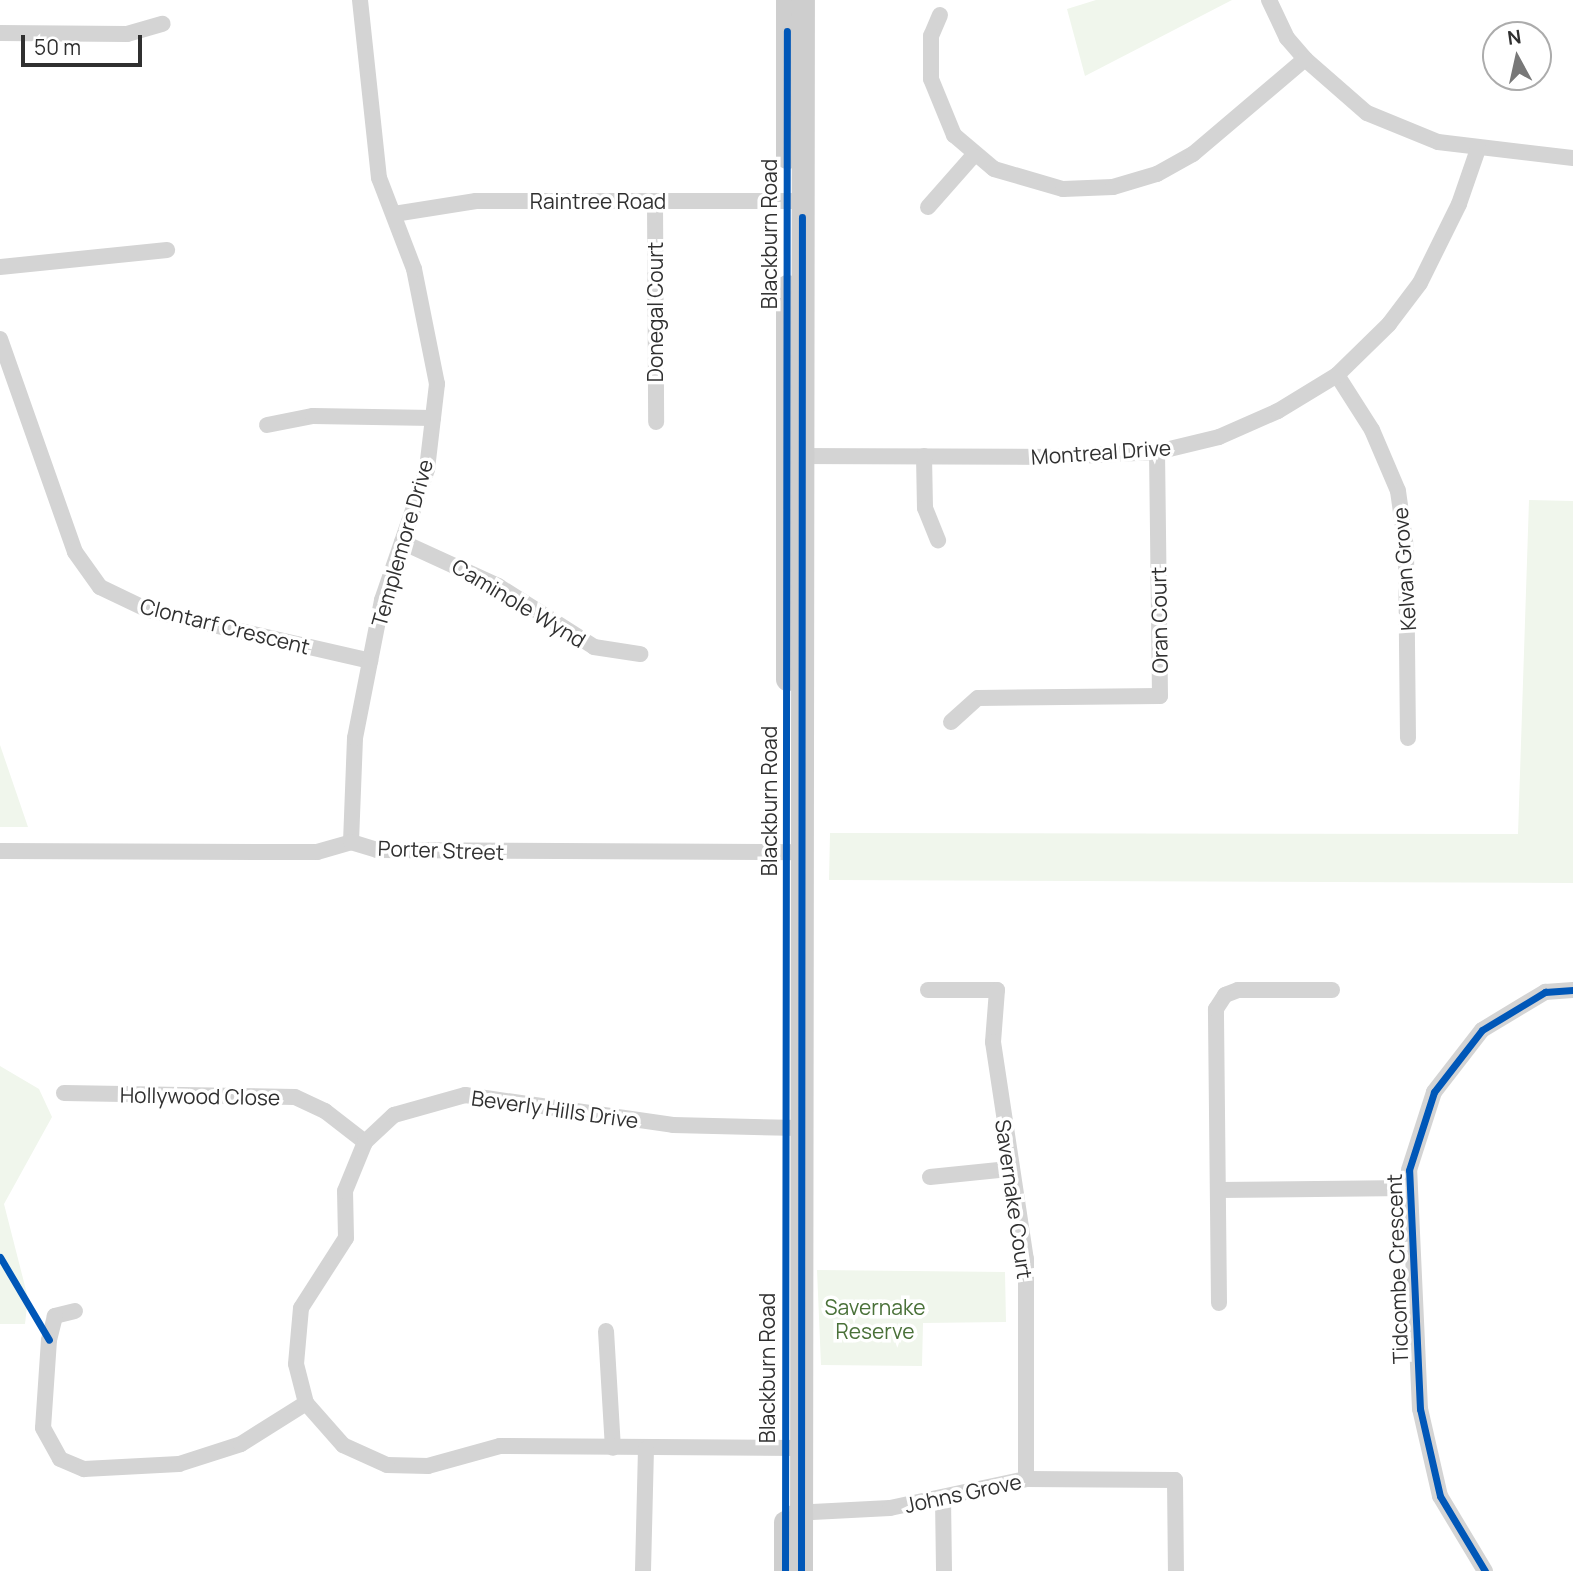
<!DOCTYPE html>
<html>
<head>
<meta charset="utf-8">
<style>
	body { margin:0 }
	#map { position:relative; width:1573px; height:1571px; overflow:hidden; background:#fff; font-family:Manrope,sans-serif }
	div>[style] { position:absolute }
	.green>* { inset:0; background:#f0f6ec }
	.street>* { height:16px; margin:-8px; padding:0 8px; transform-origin:8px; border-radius:8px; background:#d4d4d4 }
	.secondary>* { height:23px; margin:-11.5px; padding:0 11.5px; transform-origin:11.5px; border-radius:11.5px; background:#cecece }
	.cycleway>* { height:7px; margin:-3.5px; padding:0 3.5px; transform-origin:3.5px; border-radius:3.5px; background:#0057b8 }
	span { translate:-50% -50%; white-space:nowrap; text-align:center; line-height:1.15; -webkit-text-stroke:7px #fff; paint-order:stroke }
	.street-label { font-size:21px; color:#303030 }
	.park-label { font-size:21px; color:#4a7139 }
	.north { position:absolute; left:1482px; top:21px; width:70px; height:70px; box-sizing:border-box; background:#fff; border:2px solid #acacac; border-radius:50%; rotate:352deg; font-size:19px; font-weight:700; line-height:28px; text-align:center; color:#303030 }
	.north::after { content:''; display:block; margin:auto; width:24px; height:32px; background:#787878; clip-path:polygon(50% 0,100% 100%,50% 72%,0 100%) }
	.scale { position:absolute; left:21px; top:35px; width:121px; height:32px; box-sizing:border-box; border:4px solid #303030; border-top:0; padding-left:9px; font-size:21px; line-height:24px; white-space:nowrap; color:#303030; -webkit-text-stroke:5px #fff; paint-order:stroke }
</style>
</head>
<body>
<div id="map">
	<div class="green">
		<div style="clip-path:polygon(1096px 0,1232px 0,1085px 76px,1067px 9px)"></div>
		<div style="clip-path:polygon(1529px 500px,1573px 501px,1573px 883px,829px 880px,830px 833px,1518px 834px)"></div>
		<div style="clip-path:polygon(0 745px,28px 827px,0 827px)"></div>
		<div style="clip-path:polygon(0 1066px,39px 1089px,52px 1117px,4px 1204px,28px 1298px,25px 1324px,0 1324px)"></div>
		<div style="clip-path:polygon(817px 1270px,1005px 1272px,1006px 1322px,923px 1323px,922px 1366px,821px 1365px)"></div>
	</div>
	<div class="street">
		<div style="left:1269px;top:0;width:42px;rotate:64.7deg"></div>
		<div style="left:1287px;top:38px;width:28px;rotate:49deg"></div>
		<div style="left:1305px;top:59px;width:82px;rotate:41.1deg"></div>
		<div style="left:1367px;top:113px;width:77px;rotate:22.2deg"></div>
		<div style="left:1438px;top:142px;width:136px;rotate:6.8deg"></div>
		<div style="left:940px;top:15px;width:23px;rotate:113deg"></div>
		<div style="left:931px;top:36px;width:43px;rotate:90deg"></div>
		<div style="left:931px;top:79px;width:61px;rotate:67.7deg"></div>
		<div style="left:954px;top:135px;width:52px;rotate:40.4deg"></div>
		<div style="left:994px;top:169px;width:72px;rotate:16.2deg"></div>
		<div style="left:1063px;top:189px;width:50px;rotate:-2.3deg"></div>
		<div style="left:1113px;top:187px;width:46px;rotate:-16.5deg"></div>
		<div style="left:1157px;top:174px;width:41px;rotate:-29.1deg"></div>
		<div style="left:1193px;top:154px;width:147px;rotate:-40.3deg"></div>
		<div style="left:0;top:33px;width:127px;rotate:0.5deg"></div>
		<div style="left:127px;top:34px;width:37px;rotate:-16deg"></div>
		<div style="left:655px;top:202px;width:220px;rotate:89.7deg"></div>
		<div style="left:928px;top:207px;width:68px;rotate:-48.6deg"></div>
		<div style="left:394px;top:214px;width:83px;rotate:-9deg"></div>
		<div style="left:476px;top:201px;width:326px"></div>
		<div style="left:0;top:267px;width:168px;rotate:-5.8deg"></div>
		<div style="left:0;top:339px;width:226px;rotate:70.6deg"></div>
		<div style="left:75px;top:552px;width:43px;rotate:54.5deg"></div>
		<div style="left:100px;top:587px;width:53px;rotate:25.6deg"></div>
		<div style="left:148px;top:610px;width:228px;rotate:12.9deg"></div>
		<div style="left:1337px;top:375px;width:65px;rotate:57.5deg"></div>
		<div style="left:1372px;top:430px;width:66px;rotate:66.9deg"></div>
		<div style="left:1398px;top:491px;width:58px;rotate:82deg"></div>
		<div style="left:1406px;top:548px;width:190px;rotate:89.4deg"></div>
		<div style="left:267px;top:425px;width:47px;rotate:-11.1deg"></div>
		<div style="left:313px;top:416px;width:120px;rotate:1deg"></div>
		<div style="left:793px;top:456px;width:263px;rotate:0.2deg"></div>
		<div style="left:1056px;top:457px;width:101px;rotate:-2.8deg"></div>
		<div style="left:1157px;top:452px;width:64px;rotate:-13.6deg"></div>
		<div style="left:1219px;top:437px;width:64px;rotate:-23.8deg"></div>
		<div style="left:1278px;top:411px;width:69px;rotate:-31.4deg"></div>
		<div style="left:1337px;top:375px;width:73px;rotate:-44.4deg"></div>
		<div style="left:1389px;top:324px;width:51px;rotate:-52.9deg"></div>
		<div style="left:1420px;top:283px;width:88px;rotate:-63.7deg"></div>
		<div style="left:1459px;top:204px;width:58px;rotate:-70.9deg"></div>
		<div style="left:924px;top:456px;width:52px;rotate:88.9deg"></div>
		<div style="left:925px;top:508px;width:35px;rotate:68deg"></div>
		<div style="left:402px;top:542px;width:106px;rotate:24.6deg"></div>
		<div style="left:498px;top:586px;width:114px;rotate:32.4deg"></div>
		<div style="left:594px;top:647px;width:47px;rotate:8.7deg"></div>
		<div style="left:951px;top:722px;width:36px;rotate:-42deg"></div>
		<div style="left:978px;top:698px;width:182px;rotate:-0.6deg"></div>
		<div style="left:1160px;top:696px;width:244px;rotate:-90.7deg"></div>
		<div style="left:351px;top:842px;width:104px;rotate:-87.8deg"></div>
		<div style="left:355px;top:738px;width:141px;rotate:-78.9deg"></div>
		<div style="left:382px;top:600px;width:139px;rotate:-71deg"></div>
		<div style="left:427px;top:469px;width:86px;rotate:-83.3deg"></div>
		<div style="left:437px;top:384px;width:117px;rotate:-101.3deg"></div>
		<div style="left:414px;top:269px;width:97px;rotate:-111deg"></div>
		<div style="left:379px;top:178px;width:179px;rotate:-96.1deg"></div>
		<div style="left:0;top:851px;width:317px;rotate:0.2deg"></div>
		<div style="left:317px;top:852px;width:35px;rotate:-16deg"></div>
		<div style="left:351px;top:842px;width:27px;rotate:17deg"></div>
		<div style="left:377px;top:850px;width:424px;rotate:0.3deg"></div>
		<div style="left:928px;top:990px;width:69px"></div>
		<div style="left:997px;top:990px;width:52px;rotate:94.4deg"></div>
		<div style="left:993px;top:1042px;width:219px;rotate:81.4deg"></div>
		<div style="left:1026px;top:1259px;width:220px;rotate:90deg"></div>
		<div style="left:64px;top:1093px;width:231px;rotate:1deg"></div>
		<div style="left:295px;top:1097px;width:33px;rotate:25deg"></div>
		<div style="left:325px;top:1111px;width:51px;rotate:37.8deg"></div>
		<div style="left:930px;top:1177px;width:79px;rotate:-5.8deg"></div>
		<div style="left:1218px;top:1190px;width:191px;rotate:-0.6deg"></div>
		<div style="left:1219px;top:1303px;width:294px;rotate:-90.6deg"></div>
		<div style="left:1216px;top:1009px;width:17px;rotate:-57deg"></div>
		<div style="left:1225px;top:995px;width:14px;rotate:-21deg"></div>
		<div style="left:1238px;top:990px;width:94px"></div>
		<div style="left:75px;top:1311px;width:21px;rotate:166deg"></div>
		<div style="left:55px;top:1316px;width:25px;rotate:104deg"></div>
		<div style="left:49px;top:1340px;width:88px;rotate:93.9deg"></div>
		<div style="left:43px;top:1428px;width:35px;rotate:61deg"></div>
		<div style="left:60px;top:1459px;width:26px;rotate:23deg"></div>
		<div style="left:84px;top:1469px;width:95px;rotate:-3deg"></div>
		<div style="left:179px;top:1464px;width:65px;rotate:-17.9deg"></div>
		<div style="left:241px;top:1444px;width:77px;rotate:-32.2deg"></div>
		<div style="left:606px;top:1331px;width:117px;rotate:86.6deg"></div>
		<div style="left:800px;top:1448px;width:300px;rotate:-179.6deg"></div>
		<div style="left:500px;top:1446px;width:75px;rotate:164.5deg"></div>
		<div style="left:428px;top:1466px;width:41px;rotate:-178.6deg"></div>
		<div style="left:387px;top:1465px;width:48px;rotate:-155.6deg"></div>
		<div style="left:343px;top:1445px;width:56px;rotate:-131.4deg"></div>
		<div style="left:306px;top:1403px;width:40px;rotate:-104.4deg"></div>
		<div style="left:296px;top:1364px;width:56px;rotate:-84.9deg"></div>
		<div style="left:301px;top:1308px;width:83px;rotate:-57.3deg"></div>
		<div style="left:346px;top:1238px;width:47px;rotate:-91.2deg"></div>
		<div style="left:345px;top:1191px;width:53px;rotate:-67.8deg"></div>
		<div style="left:365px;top:1142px;width:40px;rotate:-43deg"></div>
		<div style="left:394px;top:1115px;width:74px;rotate:-15.7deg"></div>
		<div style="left:465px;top:1095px;width:210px;rotate:8.2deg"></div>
		<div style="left:673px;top:1125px;width:127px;rotate:1.4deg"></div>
		<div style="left:943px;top:1498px;width:73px;rotate:89.2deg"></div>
		<div style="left:793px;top:1513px;width:97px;rotate:-3deg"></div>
		<div style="left:890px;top:1508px;width:139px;rotate:-12deg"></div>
		<div style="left:1026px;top:1479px;width:149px;rotate:0.4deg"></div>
		<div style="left:1175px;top:1480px;width:91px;rotate:89.4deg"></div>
		<div style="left:643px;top:1571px;width:122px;rotate:-88.6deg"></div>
		<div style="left:1485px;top:1571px;width:87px;rotate:-121deg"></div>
		<div style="left:1440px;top:1496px;width:89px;rotate:-102.9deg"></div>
		<div style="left:1420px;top:1409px;width:239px;rotate:-92.6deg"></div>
		<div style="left:1409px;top:1170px;width:82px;rotate:-72.2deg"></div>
		<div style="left:1434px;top:1092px;width:78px;rotate:-52.3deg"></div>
		<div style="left:1482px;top:1030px;width:74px;rotate:-31.1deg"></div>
		<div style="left:1545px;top:992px;width:28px;rotate:-4deg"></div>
	</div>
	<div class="secondary">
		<div style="left:787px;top:157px;width:157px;rotate:-90deg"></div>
		<div style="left:787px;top:679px;width:393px;rotate:-90deg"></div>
		<div style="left:785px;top:1571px;width:49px;rotate:-90deg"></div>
		<div style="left:801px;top:1571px;width:1571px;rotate:-89.93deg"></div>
	</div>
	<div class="cycleway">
		<div style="left:0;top:1257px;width:96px;rotate:59.4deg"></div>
		<div style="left:785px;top:1571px;width:1540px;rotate:-89.93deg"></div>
		<div style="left:801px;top:1571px;width:1354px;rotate:-89.96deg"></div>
		<div style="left:1485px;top:1571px;width:87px;rotate:-121deg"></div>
		<div style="left:1440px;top:1496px;width:89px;rotate:-102.9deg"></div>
		<div style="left:1420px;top:1409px;width:239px;rotate:-92.6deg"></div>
		<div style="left:1409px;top:1170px;width:82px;rotate:-72.2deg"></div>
		<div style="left:1434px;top:1092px;width:78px;rotate:-52.3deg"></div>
		<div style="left:1482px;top:1030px;width:74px;rotate:-31.1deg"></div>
		<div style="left:1545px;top:992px;width:28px;rotate:-4deg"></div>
	</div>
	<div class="street-label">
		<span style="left:598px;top:201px">Raintree Road</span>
		<span style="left:769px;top:234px;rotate:-90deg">Blackburn Road</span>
		<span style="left:655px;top:312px;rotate:-90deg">Donegal Court</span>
		<span style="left:1101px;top:452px;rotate:-4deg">Montreal Drive</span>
		<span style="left:402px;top:543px;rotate:-74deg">Templemore Drive</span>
		<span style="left:1404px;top:569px;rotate:-94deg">Kelvan Grove</span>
		<span style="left:519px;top:603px;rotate:31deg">Caminole Wynd</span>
		<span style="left:1159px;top:620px;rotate:-91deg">Oran Court</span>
		<span style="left:225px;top:626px;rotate:14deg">Clontarf Crescent</span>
		<span style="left:769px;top:801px;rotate:-90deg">Blackburn Road</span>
		<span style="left:441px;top:850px;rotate:2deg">Porter Street</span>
		<span style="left:200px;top:1096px;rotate:1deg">Hollywood Close</span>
		<span style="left:555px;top:1109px;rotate:8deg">Beverly Hills Drive</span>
		<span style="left:1014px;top:1199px;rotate:82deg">Savernake Court</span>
		<span style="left:1397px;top:1269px;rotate:-92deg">Tidcombe Crescent</span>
		<span style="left:767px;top:1368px;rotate:-90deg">Blackburn Road</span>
		<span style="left:963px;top:1493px;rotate:-12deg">Johns Grove</span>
	</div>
	<div class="park-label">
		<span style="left:875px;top:1319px">Savernake<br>Reserve</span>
	</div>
	<div class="north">N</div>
	<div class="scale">50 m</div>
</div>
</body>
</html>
